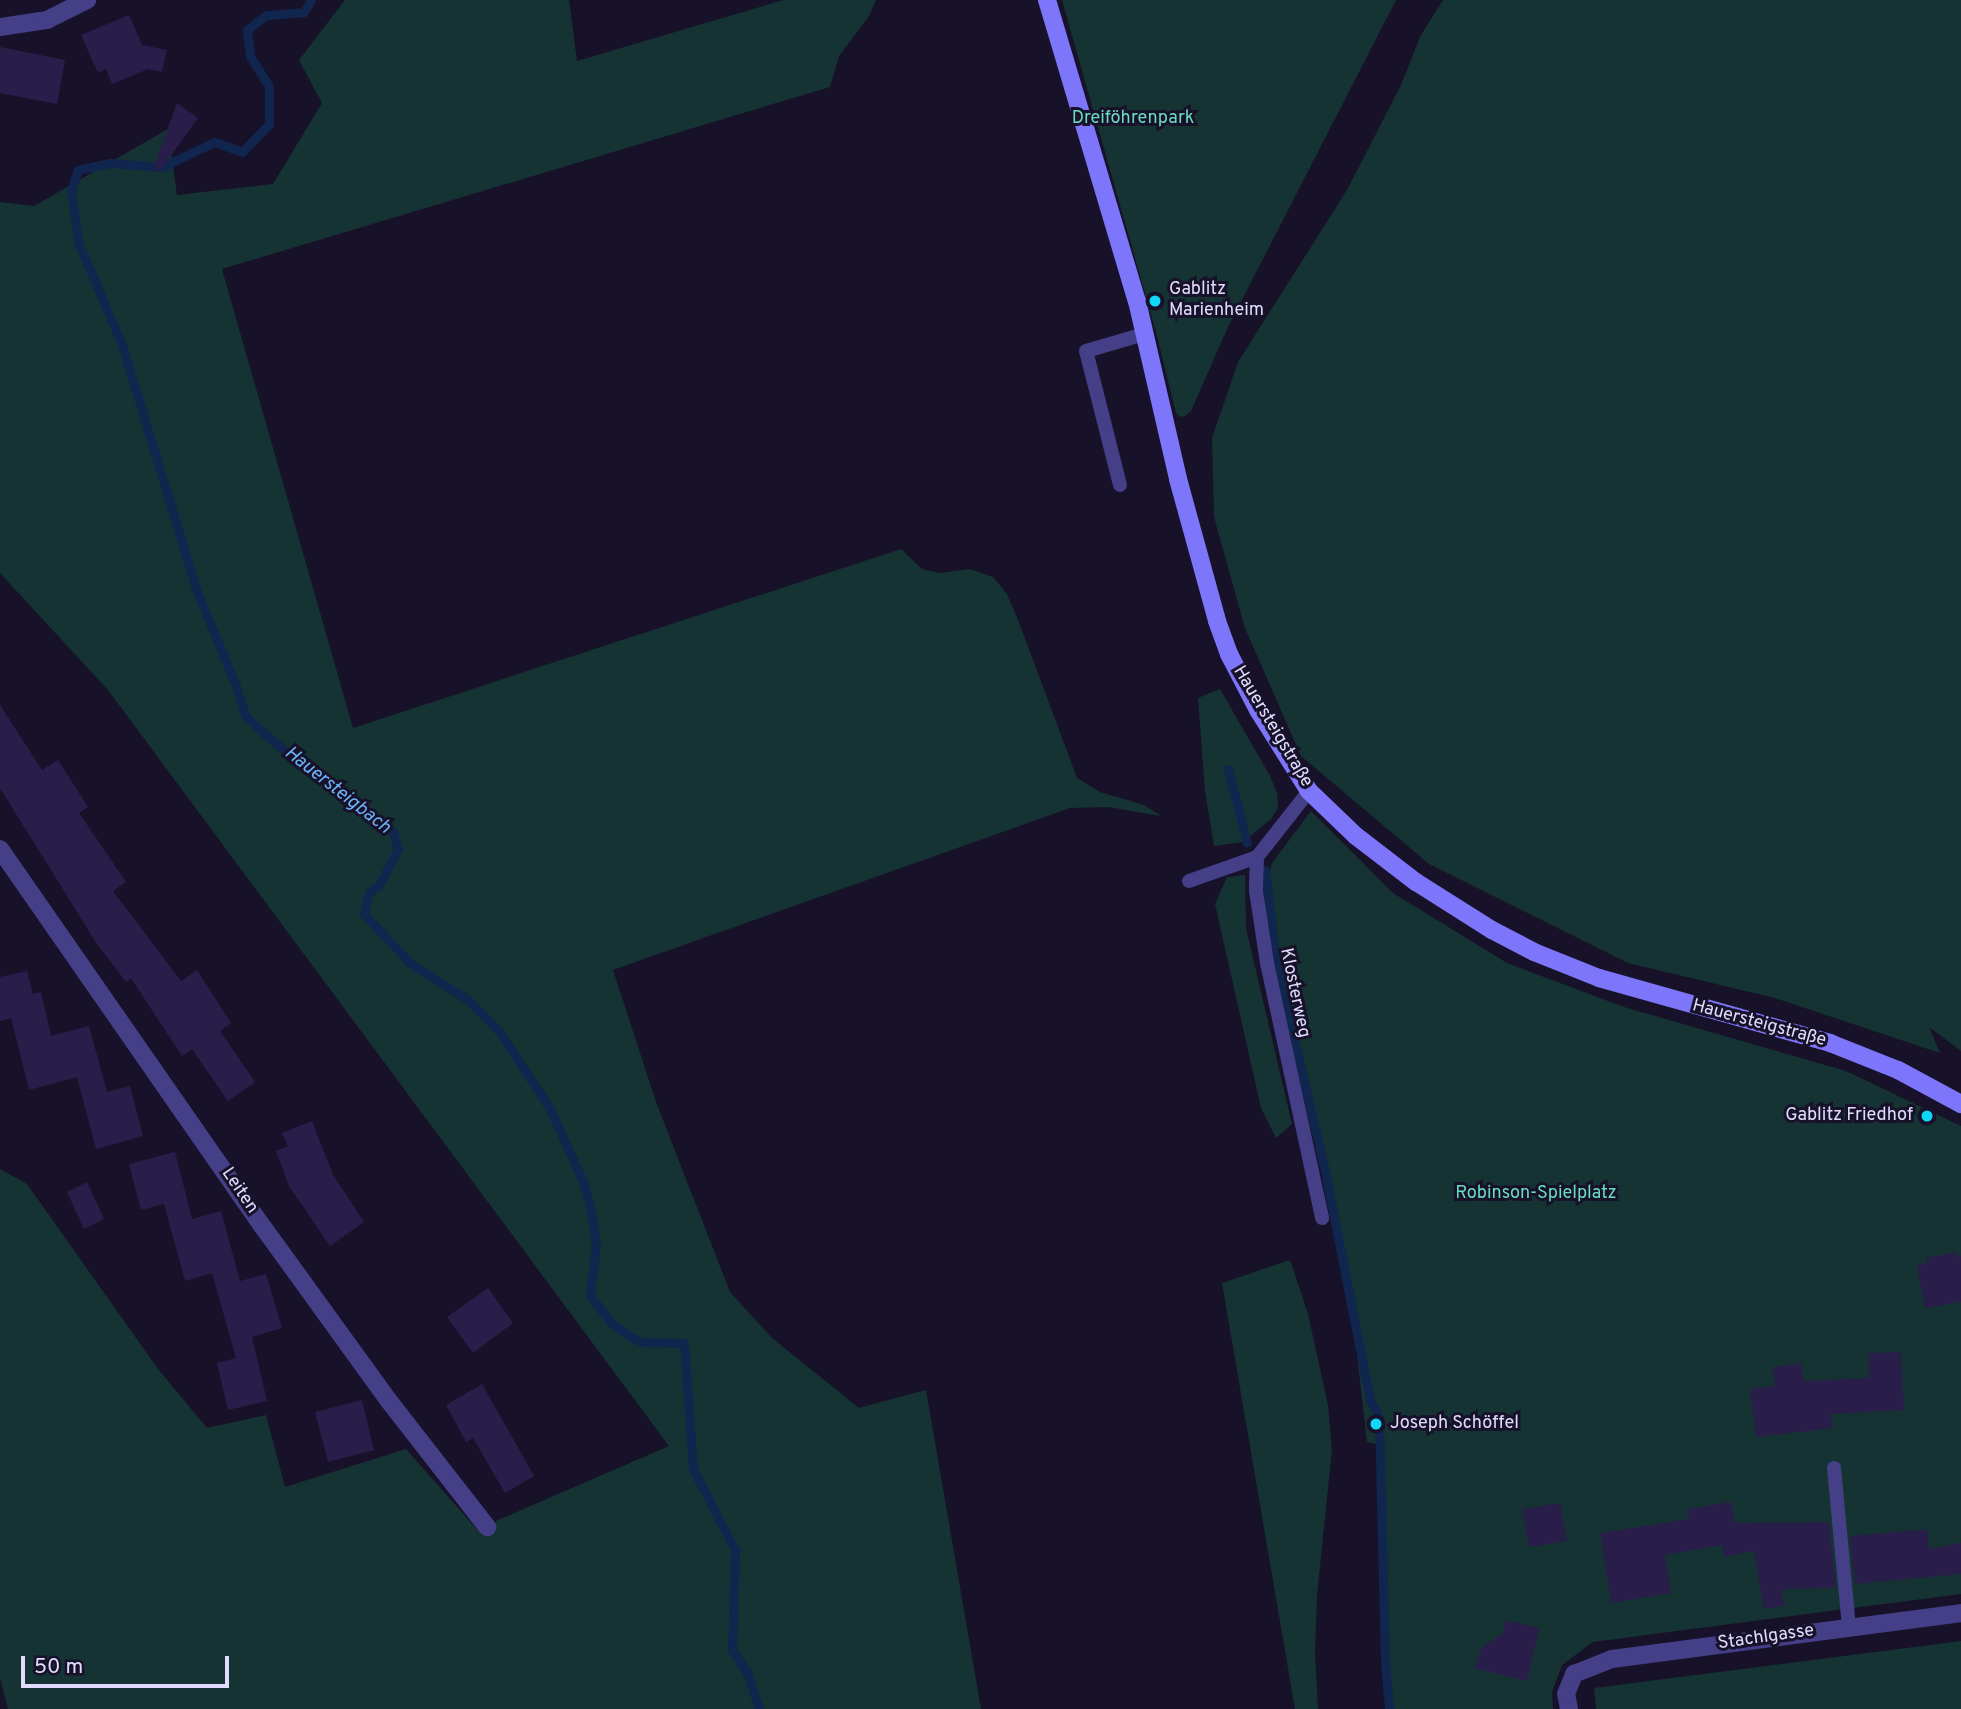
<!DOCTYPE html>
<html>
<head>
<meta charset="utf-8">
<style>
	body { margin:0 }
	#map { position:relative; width:1961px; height:1709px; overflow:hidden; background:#17122a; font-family:Overpass,sans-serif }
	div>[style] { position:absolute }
	.green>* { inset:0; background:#153333 }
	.stream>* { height:9px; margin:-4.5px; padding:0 4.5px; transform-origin:4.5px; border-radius:4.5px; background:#11264e }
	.building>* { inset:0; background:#291e4a }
	.lane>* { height:14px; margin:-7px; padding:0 7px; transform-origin:7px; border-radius:7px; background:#443f87 }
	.street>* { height:18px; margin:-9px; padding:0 9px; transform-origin:9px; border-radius:9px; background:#443f87 }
	.secondary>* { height:18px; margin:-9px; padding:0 9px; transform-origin:9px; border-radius:9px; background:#7e76fa }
	.dots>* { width:19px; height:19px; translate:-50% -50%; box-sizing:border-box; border:4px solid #17122a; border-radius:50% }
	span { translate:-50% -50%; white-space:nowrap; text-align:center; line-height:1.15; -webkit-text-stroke:6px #17122a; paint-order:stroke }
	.park-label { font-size:18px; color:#68ddc4 }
	.poi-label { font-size:18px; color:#e1dcfe }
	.left { translate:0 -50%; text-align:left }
	.right { translate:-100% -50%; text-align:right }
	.street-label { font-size:18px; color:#e1dcfe }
	.water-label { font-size:19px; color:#6db4fa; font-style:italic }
	.scale { position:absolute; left:21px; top:1656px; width:208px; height:32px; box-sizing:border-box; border:4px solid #e1dcfe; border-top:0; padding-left:9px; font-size:21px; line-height:24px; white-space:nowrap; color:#e1dcfe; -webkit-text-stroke:5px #17122a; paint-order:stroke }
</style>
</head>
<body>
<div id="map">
	<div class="green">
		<div style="clip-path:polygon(345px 0,569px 0,577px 61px,783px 0,876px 0,869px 16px,839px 56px,830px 87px,222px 269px,353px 728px,901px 549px,922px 569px,939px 573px,970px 569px,993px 577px,1007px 594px,1018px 620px,1077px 778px,1100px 792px,1144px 805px,1161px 816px,1108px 807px,1070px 808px,613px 970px,656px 1102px,730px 1292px,772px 1338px,859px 1408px,926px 1390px,981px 1709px,8px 1709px,0 1678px,0 1169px,27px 1184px,158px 1369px,207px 1428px,266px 1415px,285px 1487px,406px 1449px,482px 1535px,498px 1520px,669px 1446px,108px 690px,0 573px,0 202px,34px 206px,168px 129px,177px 195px,273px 184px,322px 103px,299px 60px)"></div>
		<div style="clip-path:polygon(1062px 0,1396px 0,1228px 327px,1191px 411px,1185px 416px,1180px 417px,1176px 413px,1156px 332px)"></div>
		<div style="clip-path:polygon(1443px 0,1961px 0,1961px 1051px,1929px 1027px,1940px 1053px,1775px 998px,1628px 963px,1429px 864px,1301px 756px,1245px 628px,1214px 517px,1212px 438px,1238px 362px,1347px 190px,1401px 85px,1421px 35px)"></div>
		<div style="clip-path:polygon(1220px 689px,1270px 776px,1277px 793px,1278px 808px,1271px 819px,1243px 842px,1214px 846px,1205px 791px,1198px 698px)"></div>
		<div style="clip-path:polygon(1311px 811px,1393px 893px,1507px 963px,1624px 1007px,1846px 1071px,1961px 1126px,1961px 1594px,1593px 1642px,1562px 1665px,1552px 1692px,1553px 1709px,1392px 1709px,1388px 1660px,1384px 1446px,1367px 1442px,1356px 1346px,1324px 1177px,1274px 966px,1264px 894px,1272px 863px)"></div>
		<div style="clip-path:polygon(1245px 875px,1246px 928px,1292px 1124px,1276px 1138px,1261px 1108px,1215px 904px,1227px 877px)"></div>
		<div style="clip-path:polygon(1290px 1260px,1308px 1314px,1328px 1405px,1332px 1450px,1317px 1595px,1315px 1652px,1318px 1709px,1295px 1709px,1222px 1283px)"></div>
		<div style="clip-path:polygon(1961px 1641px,1961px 1709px,1596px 1709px,1594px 1688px)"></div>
	</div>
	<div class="stream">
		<div style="left:311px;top:0;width:14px;rotate:120deg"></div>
		<div style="left:304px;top:12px;width:38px;rotate:175deg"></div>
		<div style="left:266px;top:15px;width:24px;rotate:142deg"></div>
		<div style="left:247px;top:30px;width:26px;rotate:83deg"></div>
		<div style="left:250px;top:56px;width:36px;rotate:58deg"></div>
		<div style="left:269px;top:87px;width:37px;rotate:90deg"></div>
		<div style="left:269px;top:124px;width:39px;rotate:134deg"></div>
		<div style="left:242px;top:152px;width:30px;rotate:-160deg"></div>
		<div style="left:214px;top:142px;width:58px;rotate:154.3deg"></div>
		<div style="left:162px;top:167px;width:52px;rotate:-175.6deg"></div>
		<div style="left:110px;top:163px;width:33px;rotate:168deg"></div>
		<div style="left:78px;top:170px;width:21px;rotate:109deg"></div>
		<div style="left:71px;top:190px;width:55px;rotate:81.6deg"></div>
		<div style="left:79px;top:244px;width:110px;rotate:66.9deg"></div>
		<div style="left:122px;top:345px;width:255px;rotate:73.1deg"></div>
		<div style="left:196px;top:589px;width:105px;rotate:67.6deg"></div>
		<div style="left:236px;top:686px;width:31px;rotate:73deg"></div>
		<div style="left:245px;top:716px;width:59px;rotate:41.6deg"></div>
		<div style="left:289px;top:755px;width:129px;rotate:36.5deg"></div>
		<div style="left:393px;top:832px;width:18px;rotate:74deg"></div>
		<div style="left:398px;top:849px;width:41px;rotate:117.8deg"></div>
		<div style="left:379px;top:885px;width:12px;rotate:145deg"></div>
		<div style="left:369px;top:892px;width:23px;rotate:103deg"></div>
		<div style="left:364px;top:914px;width:69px;rotate:46.8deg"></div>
		<div style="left:411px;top:964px;width:66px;rotate:32deg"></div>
		<div style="left:467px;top:999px;width:44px;rotate:45deg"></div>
		<div style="left:498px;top:1030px;width:95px;rotate:56.6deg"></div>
		<div style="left:550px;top:1109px;width:79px;rotate:65.4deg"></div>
		<div style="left:583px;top:1181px;width:35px;rotate:75deg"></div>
		<div style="left:592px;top:1215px;width:31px;rotate:83deg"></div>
		<div style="left:596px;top:1246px;width:49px;rotate:97deg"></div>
		<div style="left:590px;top:1295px;width:35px;rotate:53deg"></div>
		<div style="left:611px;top:1323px;width:24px;rotate:35deg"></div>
		<div style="left:631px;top:1337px;width:13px;rotate:23deg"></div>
		<div style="left:643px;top:1342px;width:41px;rotate:1.4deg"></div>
		<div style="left:684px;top:1343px;width:126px;rotate:85.9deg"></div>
		<div style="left:693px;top:1469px;width:91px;rotate:62.6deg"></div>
		<div style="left:735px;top:1550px;width:100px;rotate:91.7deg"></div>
		<div style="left:732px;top:1650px;width:27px;rotate:56deg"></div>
		<div style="left:747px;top:1672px;width:39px;rotate:72deg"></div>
		<div style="left:1228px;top:769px;width:76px;rotate:75.6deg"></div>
		<div style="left:1265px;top:870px;width:93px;rotate:83.2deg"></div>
		<div style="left:1276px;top:962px;width:220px;rotate:76.8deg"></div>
		<div style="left:1326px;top:1176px;width:228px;rotate:78.9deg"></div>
		<div style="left:1370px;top:1400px;width:20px;rotate:63deg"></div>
		<div style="left:1379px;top:1418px;width:243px;rotate:88.6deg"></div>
		<div style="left:1385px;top:1661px;width:48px;rotate:85.2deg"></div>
	</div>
	<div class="building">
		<div style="clip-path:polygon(129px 15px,142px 45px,167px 50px,162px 72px,148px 69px,112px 84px,106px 69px,98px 73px,81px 35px)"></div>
		<div style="clip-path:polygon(0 47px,65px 60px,57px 104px,0 93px)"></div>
		<div style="clip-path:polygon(177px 103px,198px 118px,160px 171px,154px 167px)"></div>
		<div style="clip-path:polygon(0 705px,42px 770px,58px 760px,88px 807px,79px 813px,126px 882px,113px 891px,181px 981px,197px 970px,231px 1023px,220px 1031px,255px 1082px,228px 1101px,192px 1049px,182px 1056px,131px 978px,126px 982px,95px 941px,0 788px)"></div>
		<div style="clip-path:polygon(27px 971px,33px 994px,41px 992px,51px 1036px,89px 1026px,107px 1092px,130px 1086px,143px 1136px,96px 1149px,77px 1077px,29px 1090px,11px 1018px,0 1021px,0 977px)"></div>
		<div style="clip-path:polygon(312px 1121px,333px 1175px,364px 1222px,330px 1246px,289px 1186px,276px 1151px,288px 1146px,282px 1133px)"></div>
		<div style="clip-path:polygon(175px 1152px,192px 1219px,221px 1211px,240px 1281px,266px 1274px,282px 1328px,252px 1337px,267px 1401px,228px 1410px,217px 1363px,236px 1358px,212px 1273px,185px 1281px,164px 1204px,141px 1210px,129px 1164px)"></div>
		<div style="clip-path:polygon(87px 1182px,104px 1219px,84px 1229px,67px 1192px)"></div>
		<div style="clip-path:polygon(1957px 1252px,1958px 1257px,1961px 1256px,1961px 1302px,1925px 1308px,1917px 1265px,1927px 1263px,1926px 1258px)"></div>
		<div style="clip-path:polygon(488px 1288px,513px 1323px,473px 1353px,447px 1317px)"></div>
		<div style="clip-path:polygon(1901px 1352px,1904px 1410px,1831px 1414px,1833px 1428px,1756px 1437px,1750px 1389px,1775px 1386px,1772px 1367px,1801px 1363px,1804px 1381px,1869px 1378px,1868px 1353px)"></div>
		<div style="clip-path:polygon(482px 1384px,534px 1476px,505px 1493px,473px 1438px,466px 1442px,446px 1405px)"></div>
		<div style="clip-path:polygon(362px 1400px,374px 1450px,328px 1462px,315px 1412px)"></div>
		<div style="clip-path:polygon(1731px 1502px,1735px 1523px,1829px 1522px,1836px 1588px,1782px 1589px,1784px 1606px,1764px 1609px,1754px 1551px,1724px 1557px,1722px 1545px,1665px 1555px,1671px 1593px,1611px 1603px,1600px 1533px,1689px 1519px,1687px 1509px)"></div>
		<div style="clip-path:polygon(1560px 1503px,1567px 1541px,1529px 1547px,1522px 1509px)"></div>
		<div style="clip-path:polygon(1927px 1529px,1929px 1549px,1961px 1543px,1961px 1574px,1855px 1584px,1850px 1536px)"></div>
		<div style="clip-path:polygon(1506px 1620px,1539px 1628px,1527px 1681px,1474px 1668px,1481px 1648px,1503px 1633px)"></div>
	</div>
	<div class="lane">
		<div style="left:1120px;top:485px;width:138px;rotate:-104.2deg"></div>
		<div style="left:1086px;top:351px;width:60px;rotate:-16.3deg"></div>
		<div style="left:1309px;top:791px;width:84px;rotate:128.2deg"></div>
		<div style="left:1257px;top:857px;width:34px;rotate:92deg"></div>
		<div style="left:1256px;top:891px;width:73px;rotate:81.3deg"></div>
		<div style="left:1267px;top:963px;width:261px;rotate:77.8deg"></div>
		<div style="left:1189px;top:881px;width:72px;rotate:-19.4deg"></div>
		<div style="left:1834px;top:1468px;width:159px;rotate:84.6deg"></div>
	</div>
	<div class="street">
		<div style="left:0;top:27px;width:48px;rotate:-8.5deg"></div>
		<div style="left:47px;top:20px;width:45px;rotate:-26.6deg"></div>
		<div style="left:0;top:849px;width:460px;rotate:55.2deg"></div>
		<div style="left:263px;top:1227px;width:215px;rotate:54.1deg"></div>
		<div style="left:389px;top:1401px;width:160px;rotate:52.1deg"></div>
		<div style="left:1569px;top:1709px;width:15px;rotate:-101deg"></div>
		<div style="left:1566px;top:1694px;width:22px;rotate:-68deg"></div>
		<div style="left:1574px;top:1674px;width:41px;rotate:-21.5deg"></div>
		<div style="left:1612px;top:1659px;width:352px;rotate:-7.5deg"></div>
	</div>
	<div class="secondary">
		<div style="left:1047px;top:0;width:314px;rotate:73.4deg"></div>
		<div style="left:1137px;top:301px;width:183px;rotate:77deg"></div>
		<div style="left:1178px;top:479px;width:147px;rotate:74.6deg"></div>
		<div style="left:1217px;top:621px;width:35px;rotate:70deg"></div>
		<div style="left:1229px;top:654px;width:63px;rotate:62.6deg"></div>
		<div style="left:1258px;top:710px;width:96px;rotate:57.8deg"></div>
		<div style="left:1309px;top:791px;width:65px;rotate:43.8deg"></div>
		<div style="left:1356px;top:836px;width:76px;rotate:37.5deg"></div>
		<div style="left:1416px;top:882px;width:90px;rotate:32.3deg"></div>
		<div style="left:1492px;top:930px;width:47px;rotate:27.6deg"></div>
		<div style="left:1534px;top:952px;width:70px;rotate:21.8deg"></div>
		<div style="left:1599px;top:978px;width:240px;rotate:15.7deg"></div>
		<div style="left:1830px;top:1043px;width:73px;rotate:21.7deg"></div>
		<div style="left:1898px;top:1070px;width:72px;rotate:28.4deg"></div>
	</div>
	<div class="dots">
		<div style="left:1155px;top:301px;background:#0fd7f7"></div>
		<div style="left:1927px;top:1116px;background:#0fd7f7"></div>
		<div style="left:1376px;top:1424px;background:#0fd7f7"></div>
	</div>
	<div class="park-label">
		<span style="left:1133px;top:119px">Dreiföhrenpark</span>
		<span style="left:1536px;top:1194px">Robinson-Spielplatz</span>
	</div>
	<div class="poi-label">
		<span class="left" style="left:1169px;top:301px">Gablitz<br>Marienheim</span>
		<span class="right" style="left:1913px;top:1116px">Gablitz Friedhof</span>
		<span class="left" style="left:1390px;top:1424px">Joseph Schöffel</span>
	</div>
	<div class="street-label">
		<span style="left:1272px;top:727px;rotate:59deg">Hauersteigstraße</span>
		<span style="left:1294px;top:993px;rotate:78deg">Klosterweg</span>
		<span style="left:1759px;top:1024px;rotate:15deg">Hauersteigstraße</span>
		<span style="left:239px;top:1191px;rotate:56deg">Leiten</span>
		<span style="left:1766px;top:1638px;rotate:-8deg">Stachlgasse</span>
	</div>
	<div class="water-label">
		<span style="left:337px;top:791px;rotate:38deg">Hauersteigbach</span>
	</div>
	<div class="scale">50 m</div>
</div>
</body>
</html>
